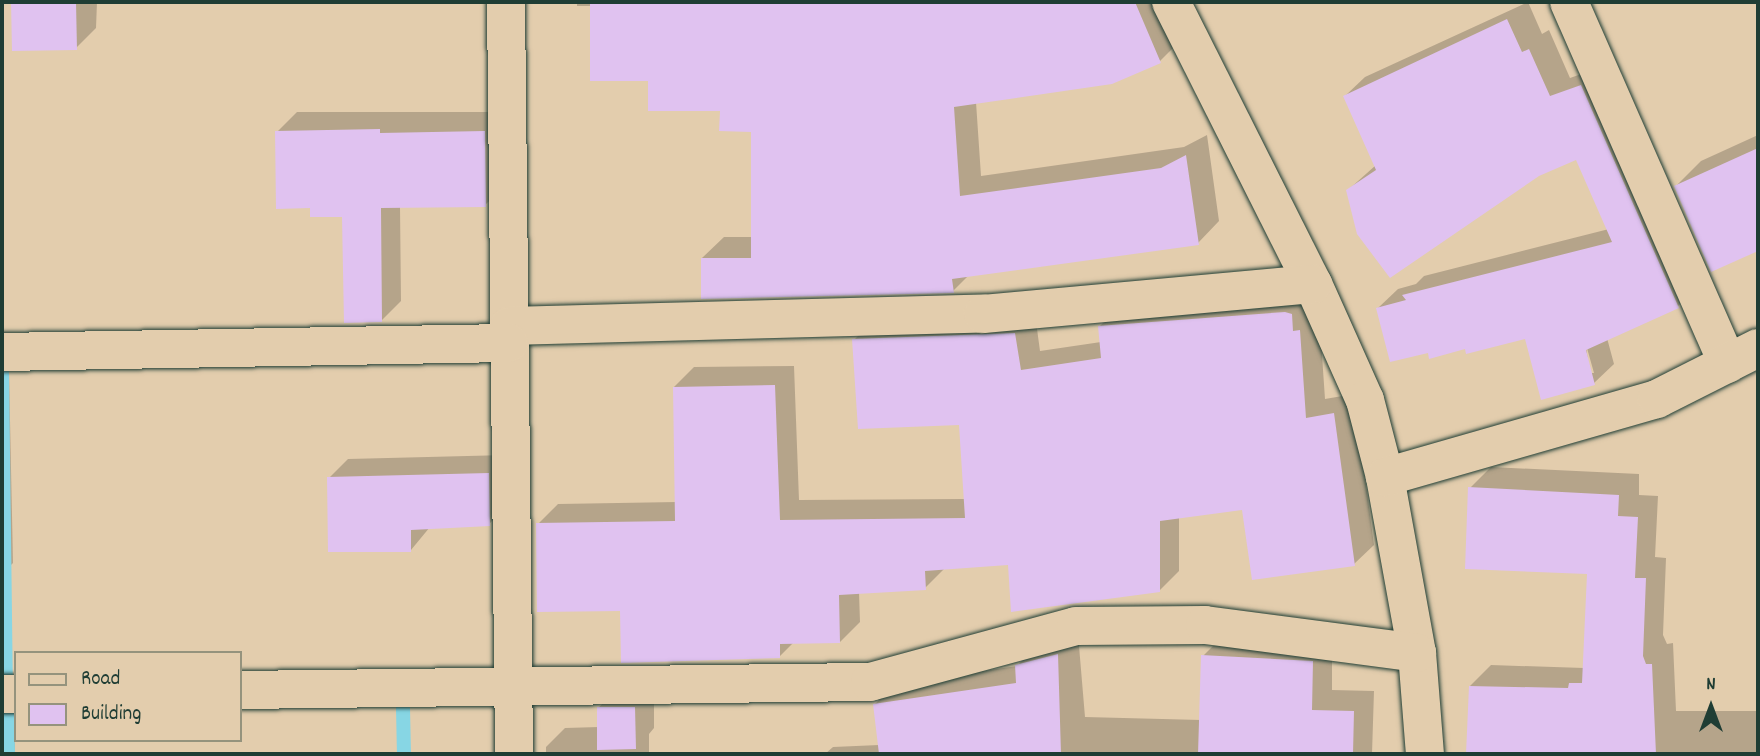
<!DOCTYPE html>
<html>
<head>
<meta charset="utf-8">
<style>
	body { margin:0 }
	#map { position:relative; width:1760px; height:756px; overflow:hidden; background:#e3cdad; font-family:Dekko,sans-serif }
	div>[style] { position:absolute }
	.shadow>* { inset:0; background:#0003 }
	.stream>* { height:14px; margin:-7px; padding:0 7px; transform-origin:7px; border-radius:7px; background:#87d6e4 }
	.building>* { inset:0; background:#e0c2f0 }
	.roads { filter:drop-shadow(0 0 2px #1f3d34) drop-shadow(0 0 2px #1f3d34) }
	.street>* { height:38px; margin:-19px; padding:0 19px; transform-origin:19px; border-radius:19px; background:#e3cdad }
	span { translate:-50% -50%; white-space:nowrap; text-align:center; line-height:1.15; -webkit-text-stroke:7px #e3cdad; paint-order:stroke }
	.frame { position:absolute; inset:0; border:4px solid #1f3d34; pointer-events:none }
	.legend { position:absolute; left:14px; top:651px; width:228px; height:91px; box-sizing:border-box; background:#e3cdad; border:2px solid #95937d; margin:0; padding:9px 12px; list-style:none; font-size:21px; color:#1f3d34 }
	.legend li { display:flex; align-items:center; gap:14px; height:35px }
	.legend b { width:35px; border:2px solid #95937d }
	.north { position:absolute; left:1676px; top:672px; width:70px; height:70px; -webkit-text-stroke:5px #e3cdad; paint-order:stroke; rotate:0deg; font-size:19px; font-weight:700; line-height:28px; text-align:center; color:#1f3d34 }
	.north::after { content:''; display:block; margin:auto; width:24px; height:32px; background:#1f3d34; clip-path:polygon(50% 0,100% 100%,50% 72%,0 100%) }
</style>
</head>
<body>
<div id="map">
	<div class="shadow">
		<div style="clip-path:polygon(13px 2px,97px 2px,96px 28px,76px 48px,13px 49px)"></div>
		<div style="clip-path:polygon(577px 2px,1165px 2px,1181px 40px,1160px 61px,976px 102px,981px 176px,1184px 147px,1207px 135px,1219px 221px,1198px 243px,969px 275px,953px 291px,702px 258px,724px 237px,752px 237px,752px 130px,722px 109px,650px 80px,592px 6px,577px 6px)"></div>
		<div style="clip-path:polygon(evenodd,1528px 2px,1542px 34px,1549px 30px,1570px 78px,1601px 67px,1698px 287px,1678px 306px,1607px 338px,1614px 364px,1594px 383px,1527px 337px,1429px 350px,1378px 308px,1398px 289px,1416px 284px,1424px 276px,1609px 229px,1577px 158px,1348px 190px,1376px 165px,1345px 96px,1365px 77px,1528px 2px,1585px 341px,1594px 373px,1590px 373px,1585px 341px)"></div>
		<div style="clip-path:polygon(297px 112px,504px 112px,505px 186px,485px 205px,400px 206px,401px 301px,381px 321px,344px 215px,312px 206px,277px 132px)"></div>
		<div style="clip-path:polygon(1758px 135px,1758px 249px,1712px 269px,1676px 186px,1701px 161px)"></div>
		<div style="clip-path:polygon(1311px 295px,1319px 311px,1325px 399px,1354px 394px,1374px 545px,1354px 564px,1244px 508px,1179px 517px,1179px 571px,1159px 591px,1010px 563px,945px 568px,925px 588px,859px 592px,860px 622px,840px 642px,794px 642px,780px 656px,623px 662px,622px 609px,538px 524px,558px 504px,677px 502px,674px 387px,694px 367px,794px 366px,799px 500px,965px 499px,960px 423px,854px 340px,874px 320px,1035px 314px,1040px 351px,1101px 342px,1100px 326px,1120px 306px)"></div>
		<div style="clip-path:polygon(2px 372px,9px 372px,13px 563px,2px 574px)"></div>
		<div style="clip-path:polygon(507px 455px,508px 505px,489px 524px,430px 527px,411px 550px,329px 478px,348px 459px)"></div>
		<div style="clip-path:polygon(1491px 467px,1639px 474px,1639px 495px,1658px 496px,1655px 557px,1666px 558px,1663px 635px,1667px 644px,1673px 643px,1676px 711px,1758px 711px,1758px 754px,1468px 754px,1470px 686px,1491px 665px,1584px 668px,1589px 572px,1470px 488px)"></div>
		<div style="clip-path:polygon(1078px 634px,1085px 717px,1201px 720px,1203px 656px,1224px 635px,1332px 641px,1332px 690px,1374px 691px,1372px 754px,825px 754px,833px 747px,879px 745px,875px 704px,895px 684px,1017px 666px,1037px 645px)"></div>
		<div style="clip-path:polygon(654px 688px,654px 728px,649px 734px,649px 754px,546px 754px,546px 747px,565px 728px,599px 727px,598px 708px,618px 689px)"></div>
		<div style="clip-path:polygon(2px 702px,14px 702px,15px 754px,2px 754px)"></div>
	</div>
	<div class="stream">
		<div style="left:2px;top:370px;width:310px;rotate:89.3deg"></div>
		<div style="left:403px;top:708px;width:46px;rotate:88.8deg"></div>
		<div style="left:7px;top:712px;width:42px;rotate:88.6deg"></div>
	</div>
	<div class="building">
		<div style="clip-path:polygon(11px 2px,76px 2px,77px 50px,12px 51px)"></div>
		<div style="clip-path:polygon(590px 2px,1135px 2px,1161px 63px,1112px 84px,954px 107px,960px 196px,1161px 168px,1186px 155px,1199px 245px,952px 279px,954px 293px,701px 299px,701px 258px,751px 258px,751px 132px,719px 131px,720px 111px,648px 111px,648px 81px,590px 81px)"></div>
		<div style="clip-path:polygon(1507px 19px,1522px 52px,1529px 49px,1550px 96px,1581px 85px,1679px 308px,1586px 350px,1595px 385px,1541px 400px,1525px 339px,1466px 354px,1465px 349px,1429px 359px,1428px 353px,1390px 362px,1376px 308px,1406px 300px,1402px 295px,1612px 242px,1576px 160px,1539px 176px,1390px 278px,1357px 234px,1346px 190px,1376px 170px,1343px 96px)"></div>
		<div style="clip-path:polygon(380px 129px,380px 133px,485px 131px,486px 207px,381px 208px,382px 322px,344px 323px,342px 217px,310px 217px,310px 208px,276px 209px,275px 131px)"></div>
		<div style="clip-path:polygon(1758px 148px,1758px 251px,1711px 272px,1674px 186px)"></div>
		<div style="clip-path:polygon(1285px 312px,1292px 314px,1293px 331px,1300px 330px,1306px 418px,1334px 413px,1355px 566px,1252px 580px,1242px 510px,1160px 521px,1160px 592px,1011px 612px,1008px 565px,925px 571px,926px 590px,839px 595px,840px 643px,780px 644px,780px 658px,621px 663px,620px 611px,537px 612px,536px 523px,675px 521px,673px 387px,775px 385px,780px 520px,965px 518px,959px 425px,858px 429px,852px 339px,1015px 333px,1021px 370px,1101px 358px,1098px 326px)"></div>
		<div style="clip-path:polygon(489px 473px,490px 526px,411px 530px,411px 552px,328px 552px,327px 477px)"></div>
		<div style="clip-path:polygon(1468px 487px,1619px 495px,1618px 516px,1638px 517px,1635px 578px,1646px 578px,1643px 656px,1646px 664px,1652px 664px,1656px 754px,1466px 754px,1469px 686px,1568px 688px,1569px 683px,1582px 683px,1587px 574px,1465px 569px)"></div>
		<div style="clip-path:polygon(1058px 654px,1061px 754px,879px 754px,873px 704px,1016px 683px,1015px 665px)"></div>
		<div style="clip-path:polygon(1201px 655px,1313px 661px,1312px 710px,1354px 711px,1353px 754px,1198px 754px)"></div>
		<div style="clip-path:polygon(597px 707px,635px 707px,636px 749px,597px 750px)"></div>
	</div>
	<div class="roads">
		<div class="street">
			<div style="left:506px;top:2px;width:752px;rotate:89.39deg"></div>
			<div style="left:1171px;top:2px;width:316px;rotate:63.3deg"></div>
			<div style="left:1313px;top:284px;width:127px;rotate:65.9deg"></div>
			<div style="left:1365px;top:400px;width:80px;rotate:75.4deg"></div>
			<div style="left:1385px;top:477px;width:179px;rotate:79.7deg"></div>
			<div style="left:1417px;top:653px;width:101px;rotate:85.5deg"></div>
			<div style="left:1569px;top:2px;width:395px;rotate:66.3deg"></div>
			<div style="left:509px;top:326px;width:474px;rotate:-1.5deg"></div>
			<div style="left:983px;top:314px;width:331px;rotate:-5.2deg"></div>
			<div style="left:2px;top:352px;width:507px;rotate:-1.02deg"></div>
			<div style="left:1385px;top:477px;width:283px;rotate:-16deg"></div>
			<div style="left:1657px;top:399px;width:113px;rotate:-26.8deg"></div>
			<div style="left:240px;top:690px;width:630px;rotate:-0.73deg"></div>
			<div style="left:870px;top:682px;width:213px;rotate:-15.2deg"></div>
			<div style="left:1076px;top:626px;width:129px;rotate:-0.4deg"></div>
			<div style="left:1205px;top:625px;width:214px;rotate:7.5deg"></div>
			<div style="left:2px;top:694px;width:14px"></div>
		</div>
	</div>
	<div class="frame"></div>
	<ul class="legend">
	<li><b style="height:9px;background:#e3cdad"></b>Road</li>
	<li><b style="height:19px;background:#e0c2f0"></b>Building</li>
	</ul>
	<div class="north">N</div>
</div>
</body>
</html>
